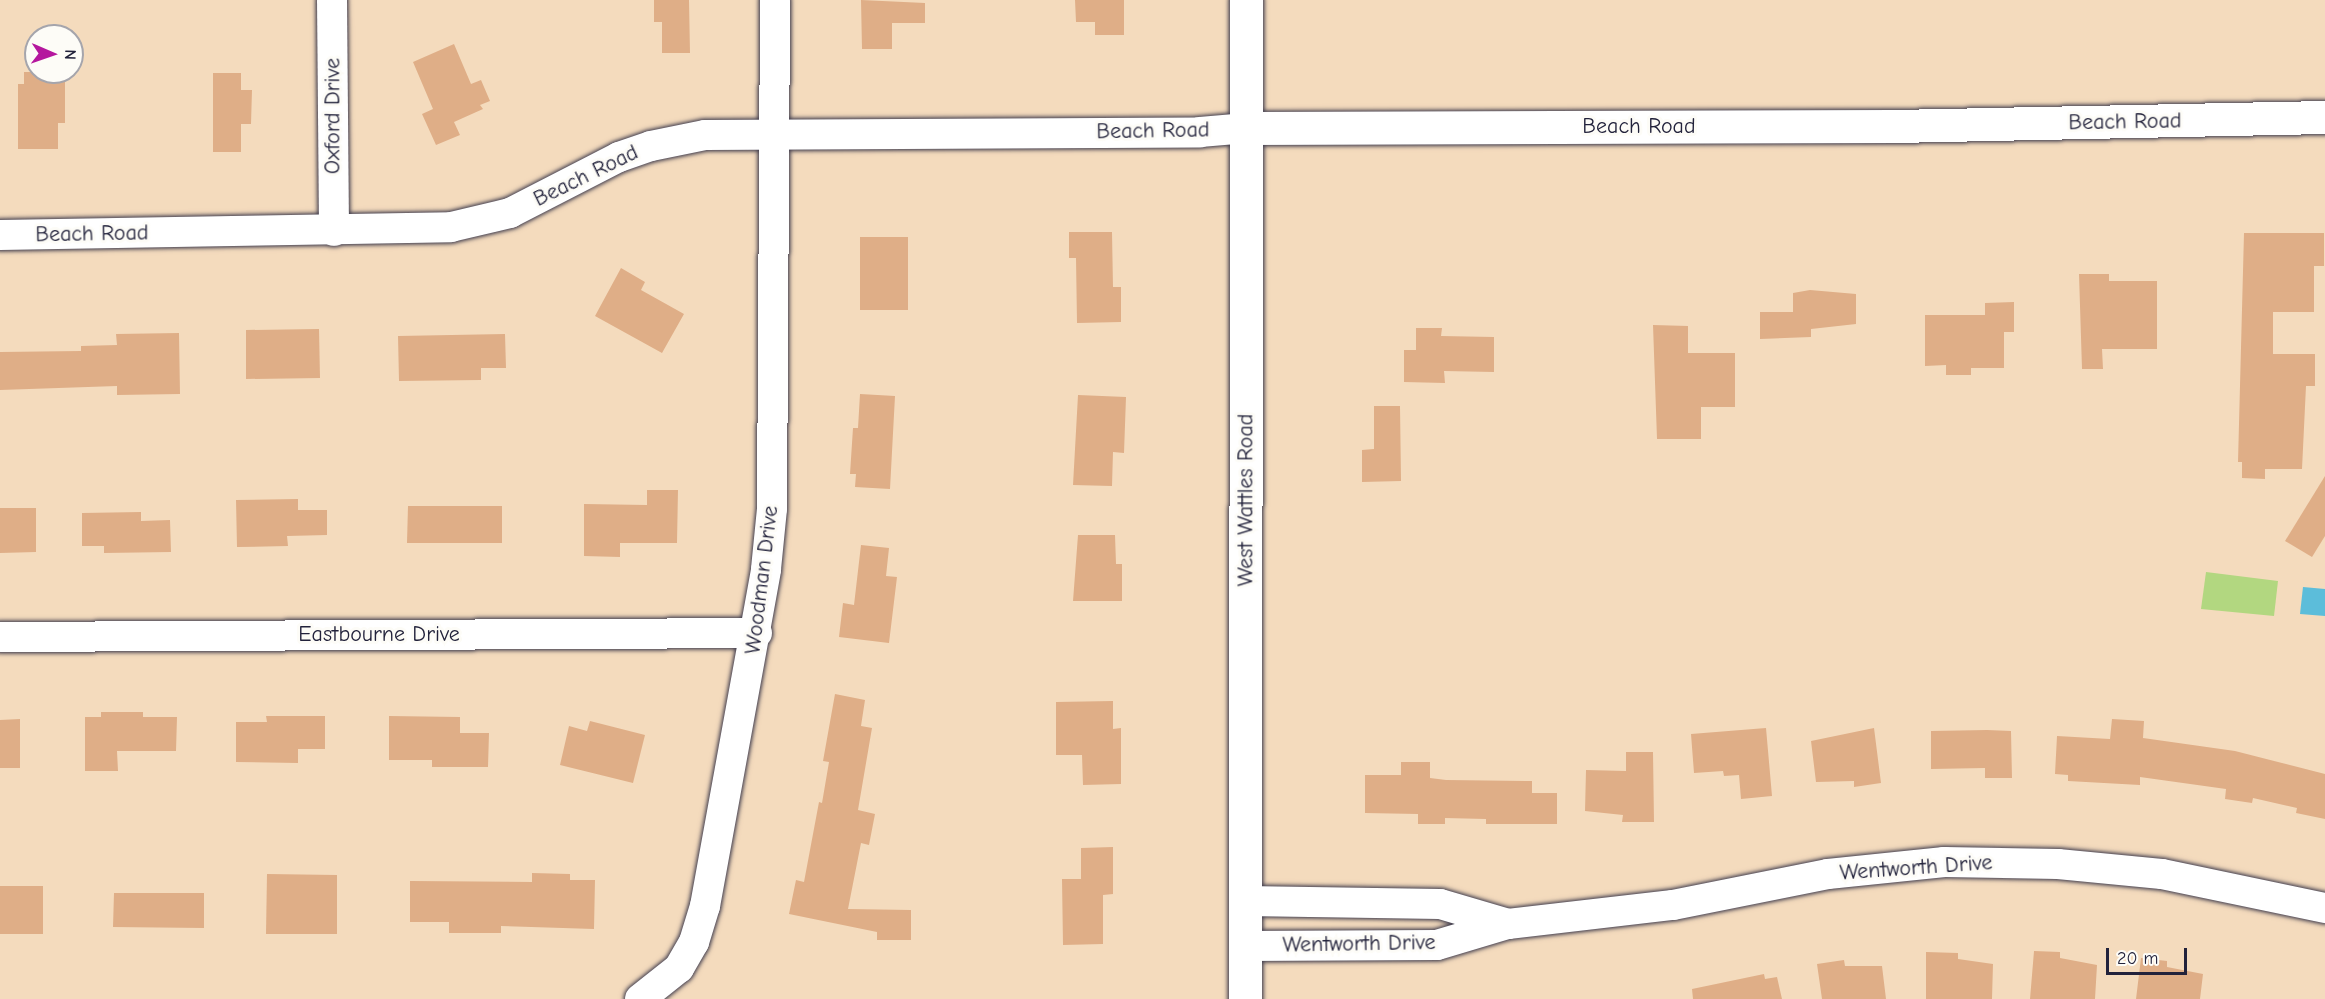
<!DOCTYPE html>
<html>
<head>
<meta charset="utf-8">
<style>
	body { margin:0 }
	#map { position:relative; width:2325px; height:999px; overflow:hidden; background:#f4dbbd; font-family:"Comic Neue",sans-serif }
	div>[style] { position:absolute }
	.green>* { inset:0; background:#b2d780 }
	.water>* { inset:0; background:#5cbdda }
	.building>* { inset:0; background:#dfae87 }
	.roads { filter:drop-shadow(0 0 2px #423e4e) drop-shadow(0 0 2px #423e4e) }
	.street>* { height:30px; margin:-15px; padding:0 15px; transform-origin:15px; border-radius:15px; background:#fff }
	.secondary>* { height:33px; margin:-16.5px; padding:0 16.5px; transform-origin:16.5px; border-radius:16.5px; background:#fff }
	span { translate:-50% -50%; white-space:nowrap; text-align:center; line-height:1.15; -webkit-text-stroke:6px #fdfcf7; paint-order:stroke }
	.street-label { font-size:22px; color:#22223b }
	.north { position:absolute; left:24px; top:24px; width:60px; height:60px; box-sizing:border-box; background:#fdfcf7; border:2px solid #a5a5ac; border-radius:50%; rotate:92deg; font-size:16px; font-weight:700; line-height:24px; text-align:center; color:#22223b }
	.north::after { content:''; display:block; margin:auto; width:21px; height:27px; background:#b5179e; clip-path:polygon(50% 0,100% 100%,50% 72%,0 100%) }
	.scale { position:absolute; left:2106px; top:948px; width:81px; height:27px; box-sizing:border-box; border:3px solid #22223b; border-top:0; padding-left:8px; font-size:18px; line-height:21px; white-space:nowrap; color:#22223b; -webkit-text-stroke:4px #fdfcf7; paint-order:stroke }
</style>
</head>
<body>
<div id="map">
	<div class="green">
		<div style="clip-path:polygon(2206px 572px,2278px 581px,2274px 616px,2201px 609px)"></div>
	</div>
	<div class="water">
		<div style="clip-path:polygon(2303px 587px,2325px 589px,2325px 616px,2300px 614px)"></div>
	</div>
	<div class="building">
		<div style="clip-path:polygon(654px 0,689px 0,690px 53px,662px 53px,662px 22px,654px 22px)"></div>
		<div style="clip-path:polygon(861px 0,925px 3px,925px 23px,892px 23px,892px 49px,862px 49px)"></div>
		<div style="clip-path:polygon(1075px 0,1124px 0,1124px 35px,1095px 35px,1095px 22px,1076px 22px)"></div>
		<div style="clip-path:polygon(454px 44px,471px 84px,481px 80px,490px 101px,480px 105px,483px 109px,454px 122px,460px 135px,436px 145px,422px 114px,433px 109px,413px 62px)"></div>
		<div style="clip-path:polygon(24px 72px,65px 72px,65px 123px,58px 123px,58px 149px,18px 149px,18px 84px,24px 84px)"></div>
		<div style="clip-path:polygon(213px 73px,241px 73px,241px 90px,252px 90px,251px 124px,241px 124px,241px 152px,213px 152px)"></div>
		<div style="clip-path:polygon(1069px 232px,1112px 232px,1113px 287px,1121px 287px,1121px 322px,1077px 323px,1076px 258px,1069px 258px)"></div>
		<div style="clip-path:polygon(2244px 233px,2324px 233px,2324px 266px,2314px 266px,2314px 312px,2273px 312px,2273px 354px,2315px 354px,2315px 386px,2306px 386px,2302px 469px,2265px 469px,2265px 479px,2242px 478px,2242px 462px,2238px 462px)"></div>
		<div style="clip-path:polygon(860px 237px,908px 237px,908px 310px,860px 310px)"></div>
		<div style="clip-path:polygon(621px 268px,645px 282px,641px 290px,684px 314px,662px 353px,595px 316px)"></div>
		<div style="clip-path:polygon(2079px 274px,2109px 274px,2109px 281px,2157px 281px,2157px 349px,2102px 349px,2103px 369px,2082px 369px)"></div>
		<div style="clip-path:polygon(1810px 290px,1856px 294px,1856px 324px,1811px 329px,1811px 337px,1760px 339px,1760px 312px,1793px 312px,1793px 293px)"></div>
		<div style="clip-path:polygon(2014px 302px,2014px 332px,2004px 332px,2004px 368px,1971px 368px,1971px 375px,1946px 375px,1946px 365px,1925px 366px,1925px 315px,1985px 315px,1985px 303px)"></div>
		<div style="clip-path:polygon(1653px 325px,1688px 326px,1688px 353px,1735px 353px,1735px 407px,1701px 407px,1701px 439px,1657px 439px)"></div>
		<div style="clip-path:polygon(1416px 328px,1442px 328px,1441px 336px,1494px 337px,1494px 372px,1444px 371px,1445px 383px,1404px 382px,1404px 350px,1416px 350px)"></div>
		<div style="clip-path:polygon(319px 329px,320px 378px,246px 379px,246px 330px)"></div>
		<div style="clip-path:polygon(179px 333px,180px 394px,117px 395px,117px 386px,0 390px,0 352px,81px 351px,81px 346px,117px 345px,116px 334px)"></div>
		<div style="clip-path:polygon(505px 334px,506px 368px,481px 368px,481px 380px,399px 381px,398px 336px)"></div>
		<div style="clip-path:polygon(860px 394px,895px 396px,890px 489px,855px 487px,856px 474px,850px 474px,853px 428px,858px 428px)"></div>
		<div style="clip-path:polygon(1078px 395px,1126px 397px,1124px 453px,1113px 452px,1112px 486px,1073px 485px)"></div>
		<div style="clip-path:polygon(1374px 406px,1400px 406px,1401px 481px,1362px 482px,1362px 450px,1374px 449px)"></div>
		<div style="clip-path:polygon(2325px 476px,2325px 536px,2312px 557px,2285px 541px)"></div>
		<div style="clip-path:polygon(647px 490px,678px 490px,677px 543px,620px 543px,620px 557px,584px 556px,584px 504px,647px 505px)"></div>
		<div style="clip-path:polygon(298px 499px,298px 510px,327px 510px,327px 535px,287px 536px,288px 546px,237px 547px,236px 500px)"></div>
		<div style="clip-path:polygon(408px 506px,502px 506px,502px 543px,407px 543px)"></div>
		<div style="clip-path:polygon(0 508px,36px 508px,36px 552px,0 553px)"></div>
		<div style="clip-path:polygon(141px 512px,141px 521px,170px 520px,171px 552px,104px 553px,104px 546px,82px 546px,82px 513px)"></div>
		<div style="clip-path:polygon(1078px 535px,1115px 535px,1116px 564px,1122px 564px,1122px 601px,1073px 601px)"></div>
		<div style="clip-path:polygon(861px 545px,889px 548px,886px 576px,897px 577px,889px 643px,839px 637px,843px 603px,854px 605px)"></div>
		<div style="clip-path:polygon(835px 694px,865px 700px,861px 726px,872px 728px,858px 810px,875px 814px,869px 845px,861px 843px,848px 909px,911px 910px,911px 940px,877px 940px,877px 932px,789px 914px,796px 880px,804px 882px,819px 802px,822px 803px,829px 762px,823px 761px)"></div>
		<div style="clip-path:polygon(1113px 701px,1113px 729px,1121px 728px,1121px 784px,1083px 785px,1082px 755px,1056px 755px,1056px 702px)"></div>
		<div style="clip-path:polygon(101px 712px,143px 712px,143px 717px,177px 717px,176px 751px,117px 751px,118px 771px,85px 771px,85px 717px,101px 717px)"></div>
		<div style="clip-path:polygon(266px 716px,325px 716px,325px 749px,298px 749px,298px 763px,236px 762px,236px 722px,267px 722px)"></div>
		<div style="clip-path:polygon(389px 716px,460px 717px,460px 733px,489px 733px,488px 767px,432px 767px,432px 760px,389px 760px)"></div>
		<div style="clip-path:polygon(20px 719px,20px 768px,0 768px,0 720px)"></div>
		<div style="clip-path:polygon(2112px 719px,2144px 721px,2143px 738px,2235px 751px,2325px 774px,2325px 819px,2296px 813px,2297px 808px,2253px 798px,2252px 803px,2225px 799px,2226px 789px,2140px 777px,2140px 785px,2068px 781px,2068px 775px,2055px 774px,2057px 736px,2110px 739px)"></div>
		<div style="clip-path:polygon(590px 721px,645px 735px,633px 783px,560px 765px,569px 726px,587px 731px)"></div>
		<div style="clip-path:polygon(1766px 728px,1772px 796px,1741px 799px,1739px 775px,1724px 776px,1723px 771px,1694px 773px,1691px 734px)"></div>
		<div style="clip-path:polygon(1874px 728px,1881px 783px,1854px 787px,1854px 781px,1816px 782px,1811px 741px)"></div>
		<div style="clip-path:polygon(1987px 730px,2011px 731px,2012px 778px,1985px 778px,1985px 768px,1931px 769px,1931px 731px)"></div>
		<div style="clip-path:polygon(1626px 752px,1653px 752px,1654px 822px,1622px 822px,1623px 815px,1585px 811px,1586px 770px,1626px 771px)"></div>
		<div style="clip-path:polygon(1401px 762px,1430px 762px,1430px 778px,1446px 780px,1532px 781px,1532px 793px,1557px 793px,1557px 824px,1486px 824px,1486px 819px,1445px 818px,1445px 824px,1418px 824px,1418px 814px,1365px 813px,1365px 775px,1401px 775px)"></div>
		<div style="clip-path:polygon(1113px 847px,1113px 894px,1103px 895px,1103px 944px,1063px 945px,1062px 879px,1081px 879px,1081px 848px)"></div>
		<div style="clip-path:polygon(532px 873px,570px 874px,570px 880px,595px 880px,594px 929px,501px 926px,501px 933px,449px 933px,449px 922px,410px 922px,410px 881px,532px 882px)"></div>
		<div style="clip-path:polygon(267px 874px,337px 875px,337px 934px,266px 934px)"></div>
		<div style="clip-path:polygon(0 886px,43px 886px,43px 934px,0 934px)"></div>
		<div style="clip-path:polygon(114px 893px,204px 893px,204px 928px,113px 927px)"></div>
		<div style="clip-path:polygon(2034px 951px,2060px 952px,2060px 958px,2097px 965px,2095px 999px,2030px 999px)"></div>
		<div style="clip-path:polygon(1926px 952px,1958px 953px,1958px 959px,1993px 964px,1992px 999px,1926px 999px)"></div>
		<div style="clip-path:polygon(2141px 958px,2167px 961px,2167px 967px,2203px 974px,2200px 999px,2136px 999px)"></div>
		<div style="clip-path:polygon(1844px 960px,1845px 966px,1882px 966px,1886px 999px,1822px 999px,1817px 964px)"></div>
		<div style="clip-path:polygon(1764px 974px,1765px 979px,1777px 977px,1782px 999px,1693px 999px,1692px 989px)"></div>
	</div>
	<div class="roads">
		<div class="street">
			<div style="left:332px;top:0;width:231px;rotate:89.5deg"></div>
			<div style="left:0;top:235px;width:451px;rotate:-1deg"></div>
			<div style="left:451px;top:227px;width:61px;rotate:-13.3deg"></div>
			<div style="left:510px;top:213px;width:123px;rotate:-27.2deg"></div>
			<div style="left:619px;top:157px;width:34px;rotate:-19deg"></div>
			<div style="left:651px;top:146px;width:55px;rotate:-11.5deg"></div>
			<div style="left:705px;top:135px;width:495px;rotate:-0.3deg"></div>
			<div style="left:1200px;top:132px;width:47px;rotate:-4.9deg"></div>
			<div style="left:0;top:637px;width:757px;rotate:-0.3deg"></div>
			<div style="left:1508px;top:924px;width:166px;rotate:-6.6deg"></div>
			<div style="left:1673px;top:905px;width:158px;rotate:-11.3deg"></div>
			<div style="left:1828px;top:874px;width:117px;rotate:-5.9deg"></div>
			<div style="left:1944px;top:862px;width:114px;rotate:1deg"></div>
			<div style="left:2058px;top:864px;width:104px;rotate:5.5deg"></div>
			<div style="left:2162px;top:874px;width:167px;rotate:11.8deg"></div>
			<div style="left:1244px;top:946px;width:193px;rotate:-0.3deg"></div>
			<div style="left:1437px;top:945px;width:74px;rotate:-16.5deg"></div>
			<div style="left:1508px;top:924px;width:71px;rotate:-163.6deg"></div>
			<div style="left:1440px;top:904px;width:195px;rotate:-179.1deg"></div>
			<div style="left:640px;top:999px;width:50px;rotate:-38.5deg"></div>
			<div style="left:679px;top:968px;width:30px;rotate:-60deg"></div>
			<div style="left:694px;top:942px;width:38px;rotate:-73deg"></div>
			<div style="left:705px;top:906px;width:342px;rotate:-79.7deg"></div>
			<div style="left:766px;top:569px;width:60px;rotate:-84.3deg"></div>
			<div style="left:772px;top:509px;width:509px;rotate:-89.66deg"></div>
		</div>
		<div class="secondary">
			<div style="left:1247px;top:128px;width:648px;rotate:-0.18deg"></div>
			<div style="left:1895px;top:126px;width:430px;rotate:-1.2deg"></div>
			<div style="left:1245px;top:999px;width:999px;rotate:-89.94deg"></div>
		</div>
	</div>
	<div class="street-label">
		<span style="left:333px;top:116px;rotate:-90deg">Oxford Drive</span>
		<span style="left:2125px;top:122px;rotate:-1deg">Beach Road</span>
		<span style="left:1639px;top:127px">Beach Road</span>
		<span style="left:1153px;top:131px;rotate:-1deg">Beach Road</span>
		<span style="left:586px;top:176px;rotate:-26deg">Beach Road</span>
		<span style="left:92px;top:234px;rotate:-1deg">Beach Road</span>
		<span style="left:1246px;top:500px;rotate:-90deg">West Wattles Road</span>
		<span style="left:762px;top:580px;rotate:-83deg">Woodman Drive</span>
		<span style="left:379px;top:635px">Eastbourne Drive</span>
		<span style="left:1916px;top:868px;rotate:-4deg">Wentworth Drive</span>
		<span style="left:1359px;top:944px;rotate:-1deg">Wentworth Drive</span>
	</div>
	<div class="north">N</div>
	<div class="scale">20 m</div>
</div>
</body>
</html>
